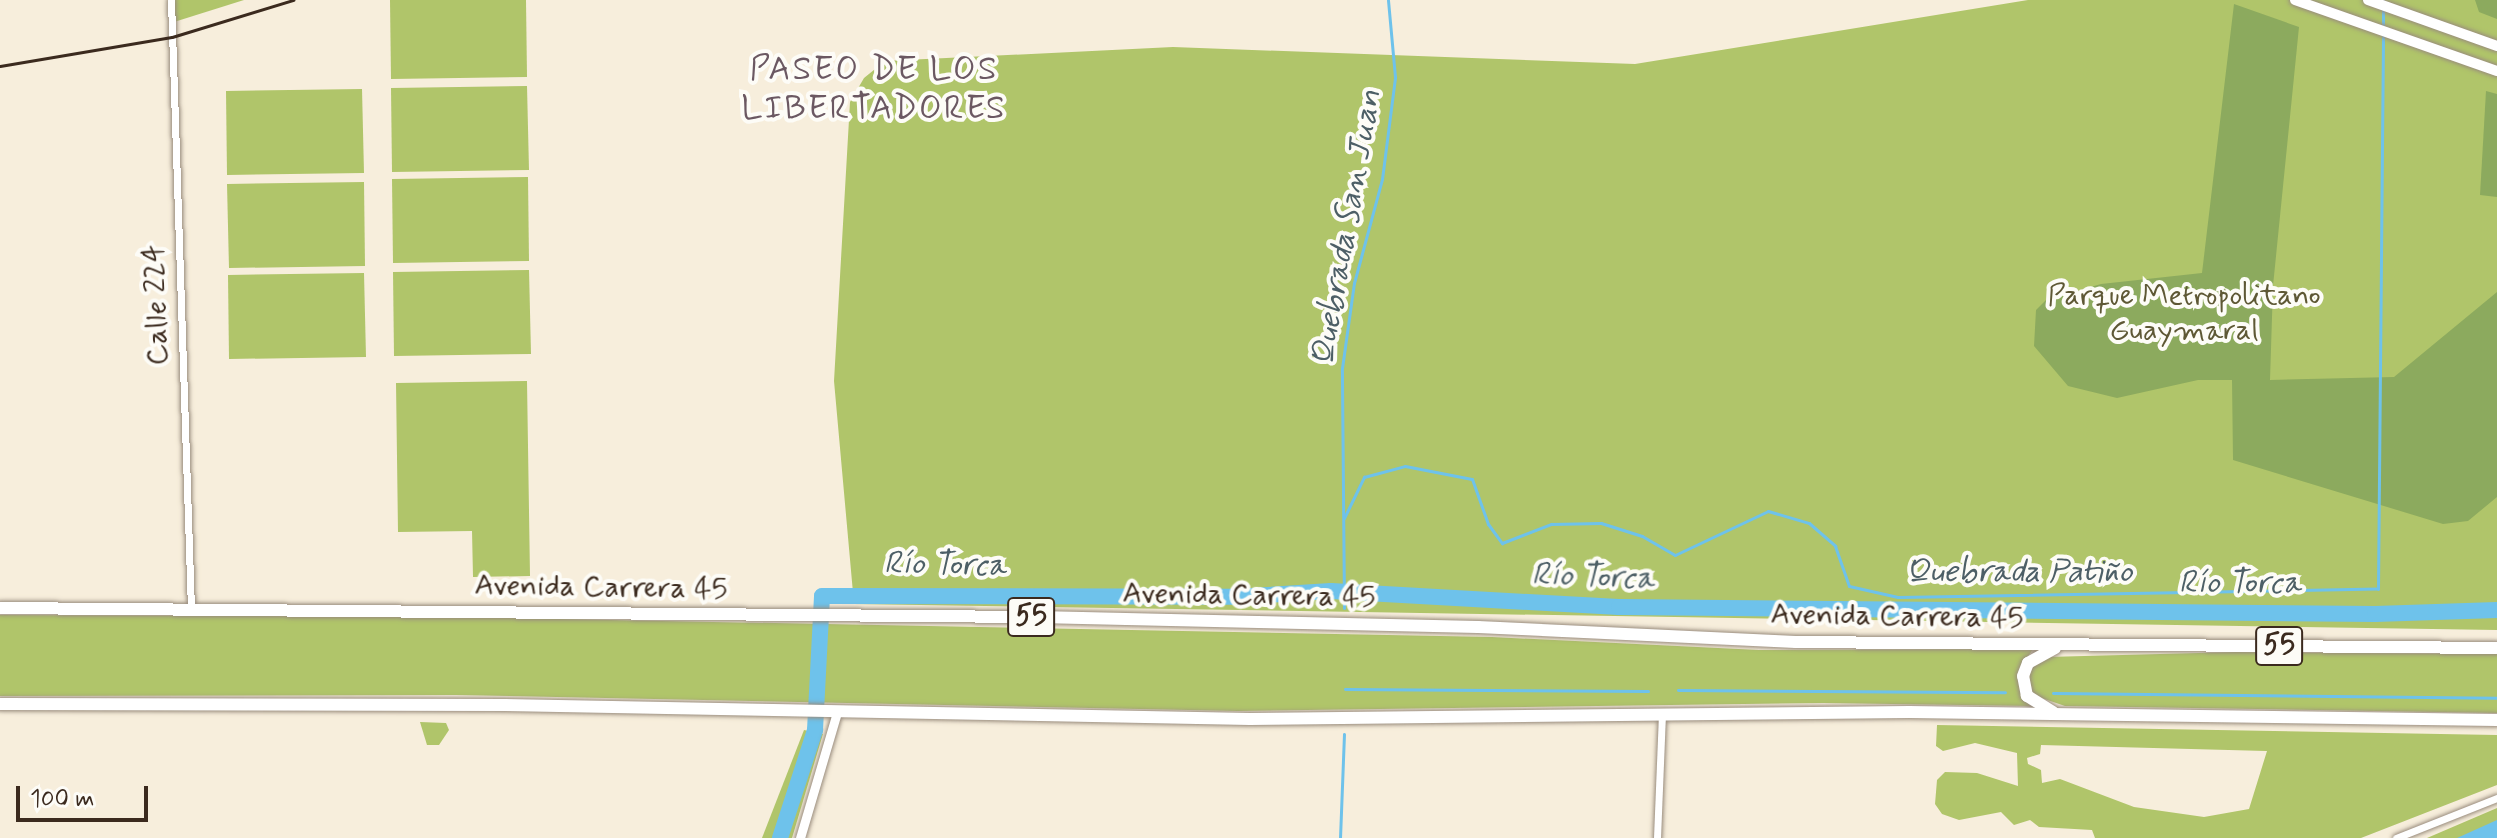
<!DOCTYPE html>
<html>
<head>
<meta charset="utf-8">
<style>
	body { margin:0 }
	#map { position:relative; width:2497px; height:838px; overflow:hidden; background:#f7eedc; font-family:Mynerve,sans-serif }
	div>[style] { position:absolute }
	.green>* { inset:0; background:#b0c56a }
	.forest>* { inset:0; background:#8caa5e }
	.water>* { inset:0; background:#6ec2eb }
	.stream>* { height:3px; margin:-1.5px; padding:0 1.5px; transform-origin:1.5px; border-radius:1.5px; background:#6ec2eb }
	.river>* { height:16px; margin:-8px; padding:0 8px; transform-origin:8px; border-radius:8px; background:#6ec2eb }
	.roads { filter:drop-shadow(0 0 2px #998c7d) drop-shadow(0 0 2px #998c7d) }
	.minor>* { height:7px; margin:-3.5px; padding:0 3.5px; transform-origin:3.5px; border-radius:3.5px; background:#fff }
	.tertiary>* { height:9px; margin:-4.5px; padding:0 4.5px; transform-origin:4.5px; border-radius:4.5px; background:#fff }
	.secondary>* { height:10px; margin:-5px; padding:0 5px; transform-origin:5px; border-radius:5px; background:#fff }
	.trunk>* { height:12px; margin:-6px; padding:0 6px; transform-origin:6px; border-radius:6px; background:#fff }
	.rail>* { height:3px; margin:-1.5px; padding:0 1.5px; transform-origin:1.5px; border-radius:1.5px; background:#3b2a1e }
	span { translate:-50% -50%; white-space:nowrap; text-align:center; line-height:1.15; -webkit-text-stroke:8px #fdfcf7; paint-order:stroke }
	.shield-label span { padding:2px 6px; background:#fdfcf7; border:2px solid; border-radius:6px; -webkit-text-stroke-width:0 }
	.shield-label { font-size:28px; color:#3b2a1e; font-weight:700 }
	.park-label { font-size:30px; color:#5e5835 }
	.street-label { font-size:30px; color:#3b2a1e }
	.water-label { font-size:32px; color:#4d5f66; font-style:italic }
	.quarter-label { font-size:34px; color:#6b5862; letter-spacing:2px }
	.scale { position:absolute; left:16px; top:786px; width:132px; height:36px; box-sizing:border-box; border:4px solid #3b2a1e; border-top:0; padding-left:10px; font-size:24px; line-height:28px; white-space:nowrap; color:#3b2a1e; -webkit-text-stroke:6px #fdfcf7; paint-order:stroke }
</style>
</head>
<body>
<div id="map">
	<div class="green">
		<div style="clip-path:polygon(173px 0,244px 0,174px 22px)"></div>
		<div style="clip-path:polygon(390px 0,526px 0,527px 77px,391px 79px)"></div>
		<div style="clip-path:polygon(2028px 0,2497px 0,2497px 630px,854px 604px,834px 381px,850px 102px,864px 78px,885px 61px,1173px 47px,1635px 64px)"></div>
		<div style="clip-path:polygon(527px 86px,529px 170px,392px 172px,391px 88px)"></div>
		<div style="clip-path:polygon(362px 89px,364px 173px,227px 175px,226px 91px)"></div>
		<div style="clip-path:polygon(528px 177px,529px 261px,393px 263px,392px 179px)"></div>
		<div style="clip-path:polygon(364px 182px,365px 266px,229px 268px,227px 184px)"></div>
		<div style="clip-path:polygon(529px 270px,531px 354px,394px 356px,393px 272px)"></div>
		<div style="clip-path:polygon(364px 273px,366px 357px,229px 359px,228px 275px)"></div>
		<div style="clip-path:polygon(527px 381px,530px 576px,473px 577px,472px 531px,398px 532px,396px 383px)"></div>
		<div style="clip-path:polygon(0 615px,461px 617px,1492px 637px,1759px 650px,2033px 649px,2018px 672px,2021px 696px,2031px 706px,1823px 703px,1238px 711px,456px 695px,0 696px)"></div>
		<div style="clip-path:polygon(2236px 652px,2497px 654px,2497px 713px,2065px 706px,2030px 694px,2027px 670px,2047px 657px)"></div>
		<div style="clip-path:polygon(420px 722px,446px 723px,449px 730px,439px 745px,427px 745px)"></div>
		<div style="clip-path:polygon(evenodd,1937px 725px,2497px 735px,2497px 785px,2361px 838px,2095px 838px,2092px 830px,2039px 827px,2030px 820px,2014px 825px,2001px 812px,1959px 820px,1942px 814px,1935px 804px,1937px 780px,1945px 772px,1977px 773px,2018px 786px,2017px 753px,1975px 743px,1943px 751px,1936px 746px,1937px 725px,2041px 745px,2266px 751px,2267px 751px,2249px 809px,2204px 817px,2134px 807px,2060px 779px,2042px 783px,2041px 770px,2028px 764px,2027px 758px,2040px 754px,2041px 745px)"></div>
		<div style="clip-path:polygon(804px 730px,823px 734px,792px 838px,762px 838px)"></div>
		<div style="clip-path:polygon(2497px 808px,2497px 838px,2427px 838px)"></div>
	</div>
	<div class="forest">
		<div style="clip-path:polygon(2475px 0,2497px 0,2497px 19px,2479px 12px)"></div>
		<div style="clip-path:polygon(2234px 4px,2299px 27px,2273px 286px,2270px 380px,2394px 377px,2497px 292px,2497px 497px,2468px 521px,2443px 524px,2233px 460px,2232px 380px,2198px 380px,2117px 398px,2068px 386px,2034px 346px,2036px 310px,2046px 300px,2101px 284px,2202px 273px)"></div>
		<div style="clip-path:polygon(2486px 91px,2497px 94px,2497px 197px,2480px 195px)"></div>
	</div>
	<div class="water">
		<div style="clip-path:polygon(2497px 820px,2497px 838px,2457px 838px)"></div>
	</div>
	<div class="stream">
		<div style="left:2383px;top:28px;width:28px;rotate:-90deg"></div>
		<div style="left:1344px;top:518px;width:46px;rotate:-64deg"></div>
		<div style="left:1364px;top:477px;width:42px;rotate:-15deg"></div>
		<div style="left:1405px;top:466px;width:68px;rotate:11deg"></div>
		<div style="left:1472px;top:479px;width:48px;rotate:70.4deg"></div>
		<div style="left:1488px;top:524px;width:24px;rotate:54deg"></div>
		<div style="left:1502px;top:543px;width:53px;rotate:-21.2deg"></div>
		<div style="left:1551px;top:524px;width:50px;rotate:-1.1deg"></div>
		<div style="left:1601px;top:523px;width:43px;rotate:17.6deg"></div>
		<div style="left:1642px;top:536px;width:38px;rotate:30deg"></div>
		<div style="left:1675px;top:555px;width:103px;rotate:-25.3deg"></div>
		<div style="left:1768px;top:511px;width:43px;rotate:16.3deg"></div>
		<div style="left:1809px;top:523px;width:35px;rotate:41deg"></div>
		<div style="left:1835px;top:546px;width:42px;rotate:70.7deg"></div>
		<div style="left:1849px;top:586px;width:50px;rotate:12.7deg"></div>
		<div style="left:1898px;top:597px;width:480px;rotate:-1deg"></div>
		<div style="left:2378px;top:589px;width:553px;rotate:-89.48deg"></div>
		<div style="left:1344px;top:608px;width:240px;rotate:-90.5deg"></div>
		<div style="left:1342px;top:368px;width:86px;rotate:-82deg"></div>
		<div style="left:1354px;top:283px;width:108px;rotate:-74.9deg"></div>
		<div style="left:1382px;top:179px;width:103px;rotate:-82.7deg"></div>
		<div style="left:1395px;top:77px;width:77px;rotate:-95.2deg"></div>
		<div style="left:1345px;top:689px;width:303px;rotate:0.4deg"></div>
		<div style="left:1678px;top:690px;width:327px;rotate:0.4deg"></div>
		<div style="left:2053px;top:693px;width:444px;rotate:0.6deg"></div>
		<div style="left:1340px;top:838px;width:104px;rotate:-87.8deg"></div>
	</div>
	<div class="river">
		<div style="left:780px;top:838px;width:114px;rotate:-72deg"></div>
		<div style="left:815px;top:730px;width:134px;rotate:-87deg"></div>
		<div style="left:822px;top:596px;width:413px;rotate:0.1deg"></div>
		<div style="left:1235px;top:597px;width:96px;rotate:-3.6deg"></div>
		<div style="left:1331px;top:591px;width:288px;rotate:3.2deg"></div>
		<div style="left:1619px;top:607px;width:756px;rotate:0.53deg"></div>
		<div style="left:2375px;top:614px;width:122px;rotate:-1.9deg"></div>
	</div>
	<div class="roads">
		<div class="minor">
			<div style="left:171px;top:0;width:608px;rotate:88.12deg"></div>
			<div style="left:1657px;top:838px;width:124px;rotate:-87.7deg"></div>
			<div style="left:2396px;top:838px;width:109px;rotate:-21.6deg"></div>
		</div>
		<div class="tertiary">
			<div style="left:800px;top:838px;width:131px;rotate:-73.6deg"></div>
		</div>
		<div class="secondary">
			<div style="left:2295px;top:0;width:214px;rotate:19.4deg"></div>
			<div style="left:2368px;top:0;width:137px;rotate:19.6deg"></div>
		</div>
		<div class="trunk">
			<div style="left:0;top:608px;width:1038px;rotate:0.5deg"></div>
			<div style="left:1038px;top:617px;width:440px;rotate:1.3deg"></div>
			<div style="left:1478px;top:627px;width:318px;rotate:2.7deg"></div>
			<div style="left:1796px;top:642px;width:701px;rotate:0.49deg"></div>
			<div style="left:0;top:704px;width:505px;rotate:0.11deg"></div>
			<div style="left:505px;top:705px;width:745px;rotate:1.08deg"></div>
			<div style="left:1250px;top:719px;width:659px;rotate:-0.61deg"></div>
			<div style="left:1909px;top:712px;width:588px;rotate:0.78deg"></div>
			<div style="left:2053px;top:712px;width:31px;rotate:-148deg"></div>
			<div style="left:2027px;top:696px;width:20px;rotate:-101deg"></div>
			<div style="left:2023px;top:676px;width:14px;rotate:-69deg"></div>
			<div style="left:2028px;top:663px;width:31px;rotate:-29deg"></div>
		</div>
	</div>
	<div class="rail">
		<div style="left:0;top:66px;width:174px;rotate:-9.6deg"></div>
		<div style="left:172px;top:37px;width:127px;rotate:-17deg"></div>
	</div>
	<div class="shield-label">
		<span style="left:1031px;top:617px">55</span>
		<span style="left:2279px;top:646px">55</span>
	</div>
	<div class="park-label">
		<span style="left:2184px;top:313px">Parque Metropolitano<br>Guaymaral</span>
	</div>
	<div class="street-label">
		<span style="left:157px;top:305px;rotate:-92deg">Calle 224</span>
		<span style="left:601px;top:588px;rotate:1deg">Avenida Carrera 45</span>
		<span style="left:1249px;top:596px;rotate:1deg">Avenida Carrera 45</span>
		<span style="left:1897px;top:617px;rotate:1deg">Avenida Carrera 45</span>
	</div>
	<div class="water-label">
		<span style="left:1347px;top:228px;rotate:-80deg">Quebrada San Juan</span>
		<span style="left:945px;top:565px;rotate:1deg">Río Torca</span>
		<span style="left:2019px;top:572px">Quebrada Patiño</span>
		<span style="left:1593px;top:577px;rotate:2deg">Río Torca</span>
		<span style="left:2240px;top:583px">Río Torca</span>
	</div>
	<div class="quarter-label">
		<span style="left:874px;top:89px">PASEO DE LOS<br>LIBERTADORES</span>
	</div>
	<div class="scale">100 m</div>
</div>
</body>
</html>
